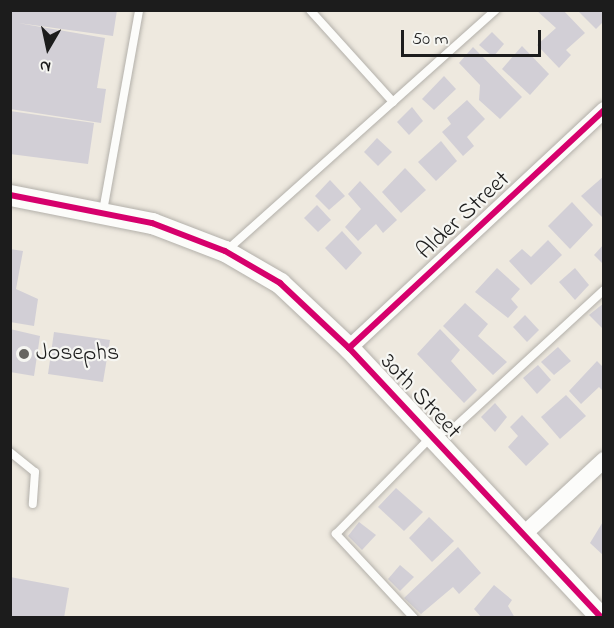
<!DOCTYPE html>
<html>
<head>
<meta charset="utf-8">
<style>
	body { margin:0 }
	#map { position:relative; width:614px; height:628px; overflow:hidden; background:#eee9df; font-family:"Indie Flower",sans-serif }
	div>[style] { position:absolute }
	.building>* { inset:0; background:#d2cfd6 }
	.roads { filter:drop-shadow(0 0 2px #b3b0aa) drop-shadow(0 0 2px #b3b0aa) }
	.service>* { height:8px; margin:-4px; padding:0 4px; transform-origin:4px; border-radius:4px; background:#fcfcfa }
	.minor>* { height:16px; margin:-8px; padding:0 8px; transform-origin:8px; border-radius:8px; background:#fcfcfa }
	.tertiary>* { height:21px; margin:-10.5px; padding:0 10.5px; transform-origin:10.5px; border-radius:10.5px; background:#fcfcfa }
	.cycleway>* { height:6px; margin:-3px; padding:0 3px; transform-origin:3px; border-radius:3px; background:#d6006c }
	.dots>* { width:16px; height:16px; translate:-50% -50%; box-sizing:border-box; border:3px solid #f6f6f2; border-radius:50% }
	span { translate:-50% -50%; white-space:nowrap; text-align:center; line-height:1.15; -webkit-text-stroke:4.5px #f6f6f2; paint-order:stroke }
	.street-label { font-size:24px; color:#1c1c1c }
	.poi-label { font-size:24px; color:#1c1c1c }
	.left { translate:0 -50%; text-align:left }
	.frame { position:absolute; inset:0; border:12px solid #1c1c1c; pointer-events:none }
	.north { position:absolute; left:18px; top:18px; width:60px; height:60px; -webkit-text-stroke:4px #f6f6f2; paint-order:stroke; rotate:189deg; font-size:16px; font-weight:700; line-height:24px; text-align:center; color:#1c1c1c }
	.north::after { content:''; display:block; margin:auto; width:21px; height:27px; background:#1c1c1c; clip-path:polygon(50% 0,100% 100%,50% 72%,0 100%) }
	.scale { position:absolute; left:401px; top:30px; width:140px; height:27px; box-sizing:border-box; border:3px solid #1c1c1c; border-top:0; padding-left:8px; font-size:18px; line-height:21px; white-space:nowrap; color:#1c1c1c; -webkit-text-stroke:4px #f6f6f2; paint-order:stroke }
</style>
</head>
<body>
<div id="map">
	<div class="building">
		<div style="clip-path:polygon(10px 10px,117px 10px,113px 36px,18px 23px,105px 38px,97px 88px,106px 89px,101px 123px,10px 109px)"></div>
		<div style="clip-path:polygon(536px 10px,563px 10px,585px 33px,566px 50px,571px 55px,559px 68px,537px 45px,556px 28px)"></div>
		<div style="clip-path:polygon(577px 10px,604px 10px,604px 21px,596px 29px)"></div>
		<div style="clip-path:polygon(492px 32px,504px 44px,493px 57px,479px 45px)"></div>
		<div style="clip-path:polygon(522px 46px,549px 74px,530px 95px,502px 69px)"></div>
		<div style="clip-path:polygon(473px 47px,522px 97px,500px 119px,479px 100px,480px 85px,459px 63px)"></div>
		<div style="clip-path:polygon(444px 76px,456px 89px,434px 110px,422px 99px)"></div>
		<div style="clip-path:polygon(467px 100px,485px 119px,467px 137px,474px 146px,463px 156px,442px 132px,451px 124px,447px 118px)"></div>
		<div style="clip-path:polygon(412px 107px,423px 121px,409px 135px,397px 122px)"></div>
		<div style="clip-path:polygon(10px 111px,94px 123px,88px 164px,10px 154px)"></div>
		<div style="clip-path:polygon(377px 138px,392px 152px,378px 166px,364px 152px)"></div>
		<div style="clip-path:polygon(441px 141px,457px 161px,436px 181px,418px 162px)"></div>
		<div style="clip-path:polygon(405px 168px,426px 190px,401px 213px,382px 192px)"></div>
		<div style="clip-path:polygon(604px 176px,604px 215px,602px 217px,581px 196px)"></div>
		<div style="clip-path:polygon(330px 180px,345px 196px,329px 210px,315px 196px)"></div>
		<div style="clip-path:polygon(360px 181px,397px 220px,383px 233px,376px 224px,358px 241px,345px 227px,361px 209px,348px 194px)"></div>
		<div style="clip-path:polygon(572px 202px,593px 225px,570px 249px,548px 226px)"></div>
		<div style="clip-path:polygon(317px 205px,331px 220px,318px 232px,304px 218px)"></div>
		<div style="clip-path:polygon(342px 231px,362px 253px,346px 270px,325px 248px)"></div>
		<div style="clip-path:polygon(548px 240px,562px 255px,531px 285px,509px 261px,522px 249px,531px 257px)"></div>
		<div style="clip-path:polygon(604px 244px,604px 265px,594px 255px)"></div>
		<div style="clip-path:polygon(10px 249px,23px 251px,16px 289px,38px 299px,34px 326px,10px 322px)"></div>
		<div style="clip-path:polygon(497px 268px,520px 289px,511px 299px,518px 307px,508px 318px,475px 292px)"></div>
		<div style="clip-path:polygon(575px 268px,589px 285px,575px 300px,559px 282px)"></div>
		<div style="clip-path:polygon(465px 303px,488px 324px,478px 336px,507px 362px,493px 375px,443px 326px)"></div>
		<div style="clip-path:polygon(604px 303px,604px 330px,589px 315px)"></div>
		<div style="clip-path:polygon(525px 315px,539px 330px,527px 342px,513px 327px)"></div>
		<div style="clip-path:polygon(10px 329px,40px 336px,34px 376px,10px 372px)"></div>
		<div style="clip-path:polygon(440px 329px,460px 350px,451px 361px,477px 390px,464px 403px,417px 354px)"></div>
		<div style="clip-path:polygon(54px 332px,110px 340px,103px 382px,48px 374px)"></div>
		<div style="clip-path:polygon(558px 347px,571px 361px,554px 375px,541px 362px)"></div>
		<div style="clip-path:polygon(597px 361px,604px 368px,604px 392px,599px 387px,581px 404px,569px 391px)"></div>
		<div style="clip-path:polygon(538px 365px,551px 380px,537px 394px,523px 378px)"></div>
		<div style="clip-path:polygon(566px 395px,586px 416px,560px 439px,541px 417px)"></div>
		<div style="clip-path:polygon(495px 403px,507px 417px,495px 432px,481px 417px)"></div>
		<div style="clip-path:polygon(522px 415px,549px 444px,526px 466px,508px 447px,518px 436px,510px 427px)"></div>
		<div style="clip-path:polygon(396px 488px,423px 512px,404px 531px,378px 507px)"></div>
		<div style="clip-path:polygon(429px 517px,454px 541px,432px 562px,409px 538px)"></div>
		<div style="clip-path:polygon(604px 520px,604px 556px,590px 543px)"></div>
		<div style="clip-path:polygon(359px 522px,376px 535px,362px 550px,348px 536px)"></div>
		<div style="clip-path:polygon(458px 547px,481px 573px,459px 594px,453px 587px,421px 614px,404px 598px)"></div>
		<div style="clip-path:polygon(400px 565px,414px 577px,400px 591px,388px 579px)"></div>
		<div style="clip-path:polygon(10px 577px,69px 588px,64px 618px,10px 618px)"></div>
		<div style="clip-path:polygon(494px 585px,512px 600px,508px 606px,515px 618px,482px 618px,474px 609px)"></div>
	</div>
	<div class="roads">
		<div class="service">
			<div style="left:310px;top:10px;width:124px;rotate:47.9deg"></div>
			<div style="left:103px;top:211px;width:204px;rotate:-79.8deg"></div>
			<div style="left:226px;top:251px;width:362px;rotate:-41.8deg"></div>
			<div style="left:10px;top:452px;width:32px;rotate:39deg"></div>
			<div style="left:35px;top:472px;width:32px;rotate:94deg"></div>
			<div style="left:414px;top:618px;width:115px;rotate:-132.9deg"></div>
			<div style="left:336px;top:534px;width:137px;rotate:-45.6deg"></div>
			<div style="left:432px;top:436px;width:25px;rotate:-21deg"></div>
			<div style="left:455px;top:427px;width:202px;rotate:-42.6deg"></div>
		</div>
		<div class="minor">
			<div style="left:349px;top:348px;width:349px;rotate:-43deg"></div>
			<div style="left:524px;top:534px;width:109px;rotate:-42.8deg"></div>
		</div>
		<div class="tertiary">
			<div style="left:10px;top:195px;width:145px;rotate:11.2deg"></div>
			<div style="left:152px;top:223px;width:78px;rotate:21deg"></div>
			<div style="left:225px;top:251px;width:64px;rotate:30.2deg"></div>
			<div style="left:280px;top:283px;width:95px;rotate:43.3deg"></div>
			<div style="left:349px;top:348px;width:370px;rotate:46.9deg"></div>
		</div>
	</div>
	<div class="cycleway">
		<div style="left:10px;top:195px;width:145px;rotate:11.2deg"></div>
		<div style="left:152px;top:223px;width:78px;rotate:21deg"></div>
		<div style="left:225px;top:251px;width:64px;rotate:30.2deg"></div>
		<div style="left:280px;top:283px;width:95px;rotate:43.3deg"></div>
		<div style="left:349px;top:348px;width:370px;rotate:46.9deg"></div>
		<div style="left:349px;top:348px;width:349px;rotate:-43deg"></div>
	</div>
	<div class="dots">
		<div style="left:24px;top:354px;background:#666460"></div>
	</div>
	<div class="street-label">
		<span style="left:464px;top:216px;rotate:-43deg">Alder Street</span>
		<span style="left:420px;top:397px;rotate:47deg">30th Street</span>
	</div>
	<div class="poi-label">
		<span class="left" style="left:36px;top:354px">Josephs</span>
	</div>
	<div class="frame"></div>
	<div class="north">N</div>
	<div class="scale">50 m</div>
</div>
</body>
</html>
